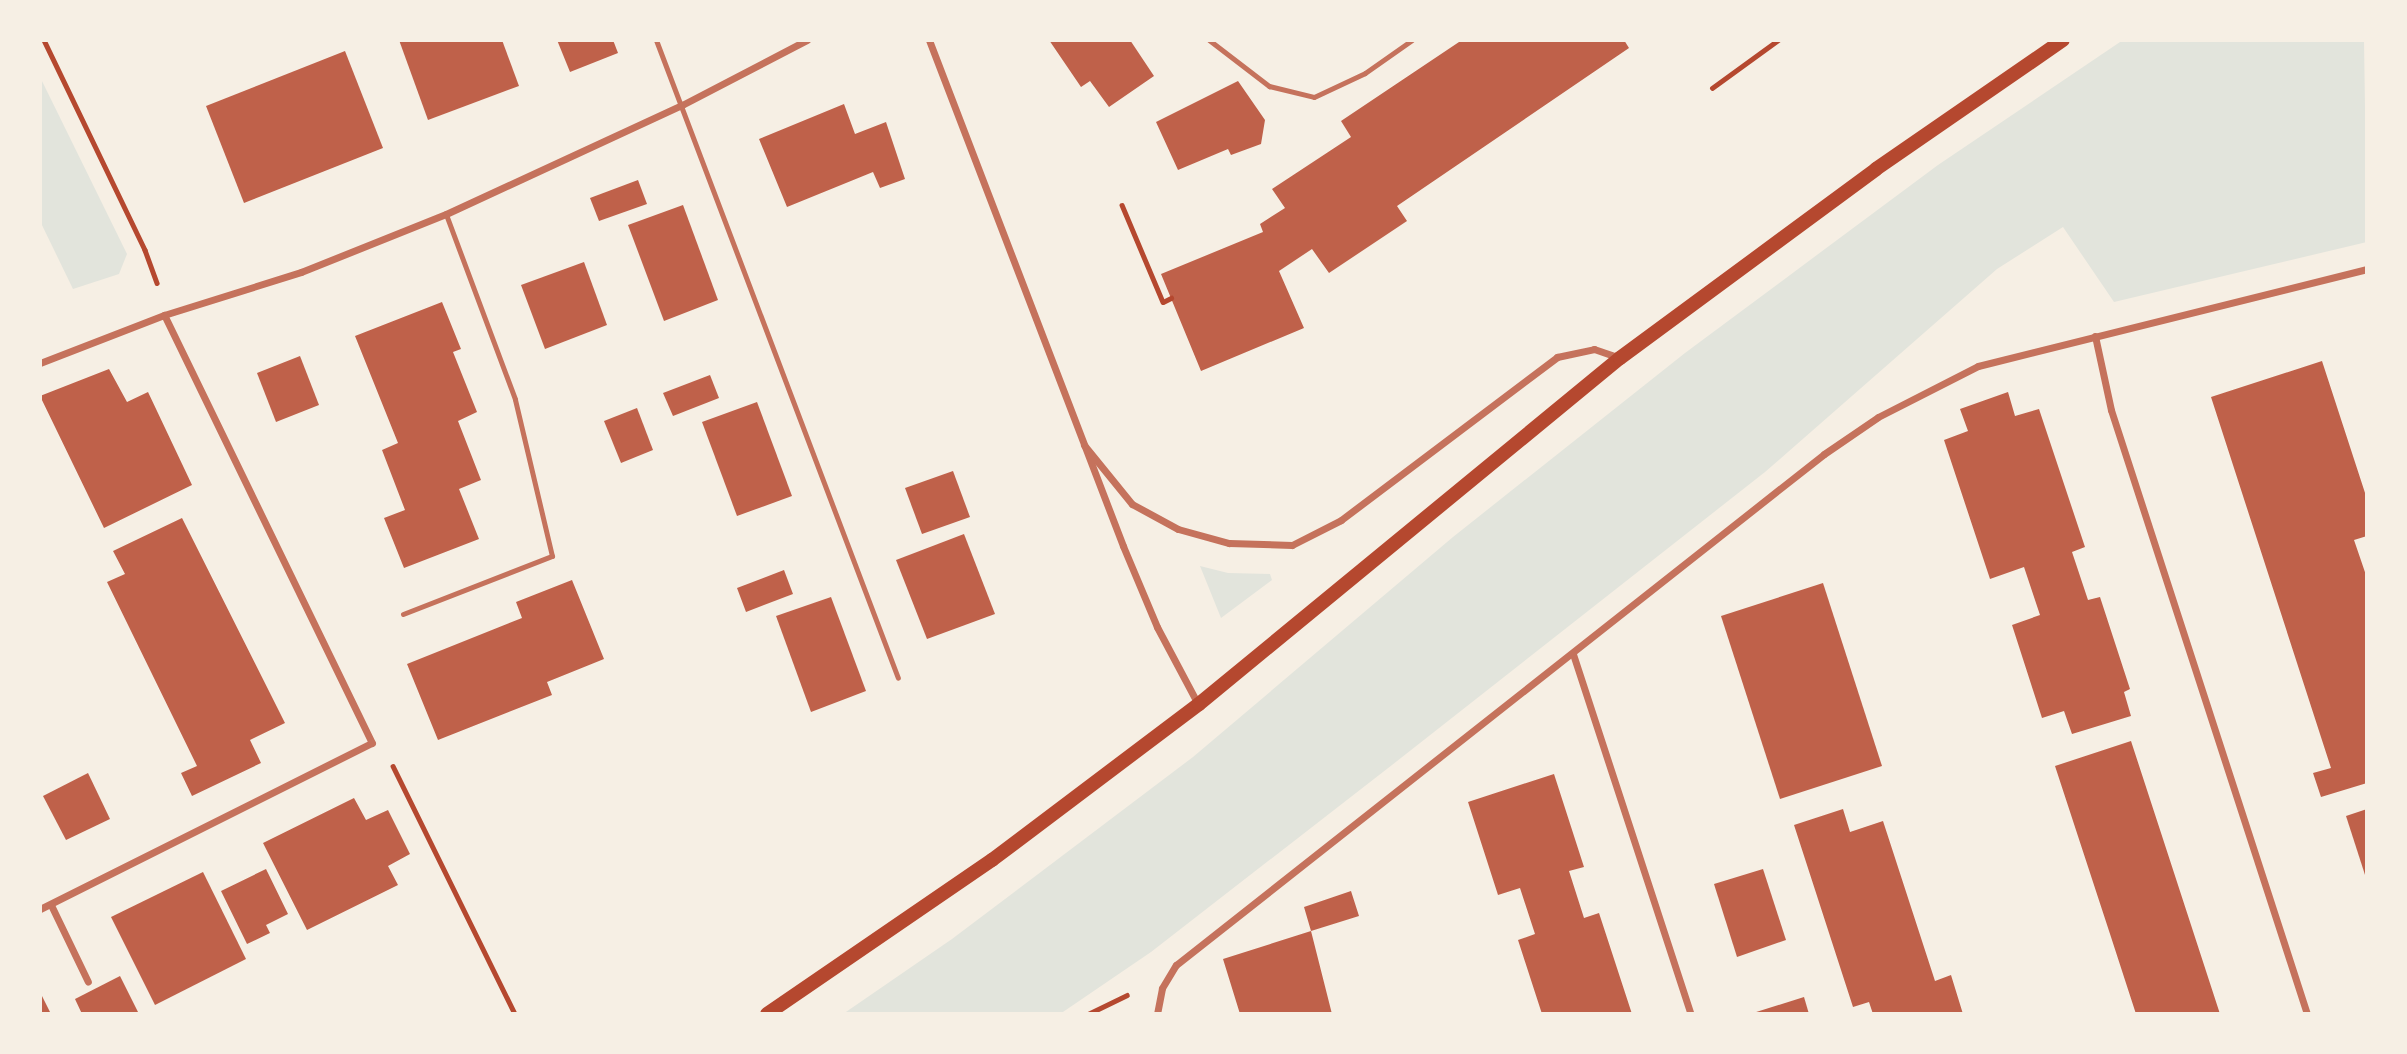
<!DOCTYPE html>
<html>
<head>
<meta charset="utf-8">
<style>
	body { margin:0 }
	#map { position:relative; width:2407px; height:1054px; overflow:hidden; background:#f6efe4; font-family:Rubik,sans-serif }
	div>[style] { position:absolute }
	.green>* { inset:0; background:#e2e4dc }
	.building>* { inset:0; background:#bf614a }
	.path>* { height:4.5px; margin:-2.25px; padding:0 2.25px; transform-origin:2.25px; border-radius:2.25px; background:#b5482f }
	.service>* { height:5px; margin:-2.5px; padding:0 2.5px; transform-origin:2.5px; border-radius:2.5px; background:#c5725c }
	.minor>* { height:7px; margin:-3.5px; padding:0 3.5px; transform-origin:3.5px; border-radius:3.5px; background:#c5725c }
	.secondary>* { height:14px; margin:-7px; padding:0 7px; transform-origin:7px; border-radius:7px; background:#b5482f }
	span { translate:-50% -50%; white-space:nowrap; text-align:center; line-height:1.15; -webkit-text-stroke:6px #f6efe4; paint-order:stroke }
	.frame { position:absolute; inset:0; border:42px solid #f6efe4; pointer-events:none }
</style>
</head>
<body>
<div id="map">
	<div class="green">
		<div style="clip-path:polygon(2123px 40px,2364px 40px,2367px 242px,2114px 302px,2063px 227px,1997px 269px,1765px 472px,1392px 765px,1151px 952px,1060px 1014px,843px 1014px,952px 939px,1193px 757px,1453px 537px,1685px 353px,1938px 165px)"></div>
		<div style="clip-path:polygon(40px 77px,127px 254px,119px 274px,73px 289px,40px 221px)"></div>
		<div style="clip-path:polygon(1200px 566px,1228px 573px,1270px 574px,1272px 580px,1221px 618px)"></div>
	</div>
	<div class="building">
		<div style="clip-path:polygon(399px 40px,502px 40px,519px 86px,428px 120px)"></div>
		<div style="clip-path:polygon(557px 40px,613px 40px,618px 53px,570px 72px)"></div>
		<div style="clip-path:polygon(1049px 40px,1130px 40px,1154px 76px,1109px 107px,1090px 81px,1081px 87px)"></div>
		<div style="clip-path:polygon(1462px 40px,1624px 40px,1629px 48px,1397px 206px,1407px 221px,1329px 273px,1312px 249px,1279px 271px,1304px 328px,1201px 371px,1161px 274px,1263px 232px,1260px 224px,1285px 208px,1272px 189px,1351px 137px,1341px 121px)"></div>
		<div style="clip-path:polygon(345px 51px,383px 148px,244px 203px,206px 106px)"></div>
		<div style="clip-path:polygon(1238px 81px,1265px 120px,1261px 144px,1231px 155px,1228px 149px,1178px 170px,1156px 122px)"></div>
		<div style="clip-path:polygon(844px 104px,855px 134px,886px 122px,905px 179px,880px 188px,873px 172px,787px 207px,759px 139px)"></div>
		<div style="clip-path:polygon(638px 180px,647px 204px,599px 221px,590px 198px)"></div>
		<div style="clip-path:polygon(683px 205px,718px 300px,664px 321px,628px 225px)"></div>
		<div style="clip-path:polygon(584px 262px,607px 325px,545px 349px,521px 285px)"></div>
		<div style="clip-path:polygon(442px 302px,461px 349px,453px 352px,477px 412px,458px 421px,481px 480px,459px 489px,479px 539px,404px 568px,384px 518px,405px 510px,382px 450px,398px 443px,355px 336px)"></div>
		<div style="clip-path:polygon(300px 356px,319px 405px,276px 422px,257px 373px)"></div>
		<div style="clip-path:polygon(2322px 361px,2367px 499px,2367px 536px,2354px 540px,2367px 578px,2367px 783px,2321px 797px,2313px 773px,2331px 768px,2211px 397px)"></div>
		<div style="clip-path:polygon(109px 369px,127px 402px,148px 392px,192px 485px,104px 528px,40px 396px)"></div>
		<div style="clip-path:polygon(710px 375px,719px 398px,673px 416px,663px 393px)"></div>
		<div style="clip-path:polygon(2008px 392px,2015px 416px,2039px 409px,2085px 547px,2072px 552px,2088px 600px,2100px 597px,2130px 689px,2124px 692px,2131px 716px,2072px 734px,2064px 711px,2042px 718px,2012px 625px,2040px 615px,2024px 567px,1990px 579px,1944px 440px,1968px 431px,1960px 409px)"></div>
		<div style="clip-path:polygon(757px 402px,792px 496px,737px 516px,702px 422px)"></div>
		<div style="clip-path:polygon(637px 408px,653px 450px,621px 463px,604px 421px)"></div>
		<div style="clip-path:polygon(953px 471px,970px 517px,922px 534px,905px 488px)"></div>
		<div style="clip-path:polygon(182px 518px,285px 723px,250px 740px,261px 763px,192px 796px,181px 773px,197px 766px,107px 582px,125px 574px,113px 551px)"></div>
		<div style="clip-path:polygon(964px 534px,995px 614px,927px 639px,896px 560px)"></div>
		<div style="clip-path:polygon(784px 570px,793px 594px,746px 612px,737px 588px)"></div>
		<div style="clip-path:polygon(572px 580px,604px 659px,547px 682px,552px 695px,438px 740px,407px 664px,522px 618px,516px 602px)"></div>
		<div style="clip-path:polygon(1823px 583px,1882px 766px,1780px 799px,1721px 616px)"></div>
		<div style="clip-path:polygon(831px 597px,866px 691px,811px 712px,776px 616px)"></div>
		<div style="clip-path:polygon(2131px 741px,2163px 839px,2220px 1014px,2136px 1014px,2111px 937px,2055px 766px)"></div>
		<div style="clip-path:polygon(88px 773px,110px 819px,66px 840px,43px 796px)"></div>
		<div style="clip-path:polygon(1554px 774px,1584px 867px,1569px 871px,1584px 918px,1599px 913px,1632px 1014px,1542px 1014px,1518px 940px,1535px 934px,1520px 888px,1498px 895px,1468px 802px)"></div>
		<div style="clip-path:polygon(354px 798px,366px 820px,388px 810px,410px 854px,388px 866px,398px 885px,307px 930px,263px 843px)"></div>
		<div style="clip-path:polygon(1843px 809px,1850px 832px,1883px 821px,1935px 981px,1951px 975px,1963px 1014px,1873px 1014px,1869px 1002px,1853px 1007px,1794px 825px)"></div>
		<div style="clip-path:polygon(2367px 809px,2367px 878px,2366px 878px,2346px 816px)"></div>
		<div style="clip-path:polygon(266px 869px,288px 914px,266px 925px,270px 933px,247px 944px,221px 891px)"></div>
		<div style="clip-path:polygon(1763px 869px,1786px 940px,1737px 957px,1714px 884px)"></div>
		<div style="clip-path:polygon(203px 872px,246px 959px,155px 1005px,111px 917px)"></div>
		<div style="clip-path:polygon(1351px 891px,1359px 916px,1311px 931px,1332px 1014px,1240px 1014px,1223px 959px,1311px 931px,1304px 907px)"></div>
		<div style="clip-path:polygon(120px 976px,139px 1014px,82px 1014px,75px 999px)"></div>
		<div style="clip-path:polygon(40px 992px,51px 1014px,40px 1014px)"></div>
		<div style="clip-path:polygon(1804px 997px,1809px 1014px,1753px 1014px,1753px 1013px)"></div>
	</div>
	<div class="path">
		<div style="left:44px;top:40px;width:233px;rotate:64.3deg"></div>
		<div style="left:145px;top:250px;width:35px;rotate:70deg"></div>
		<div style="left:1712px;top:88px;width:82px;rotate:-36deg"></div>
		<div style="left:1122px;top:205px;width:105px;rotate:67.1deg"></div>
		<div style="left:1163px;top:302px;width:9px;rotate:-27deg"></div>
		<div style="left:393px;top:766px;width:276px;rotate:63.8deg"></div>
		<div style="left:1088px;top:1014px;width:43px;rotate:-26deg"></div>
	</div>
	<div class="service">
		<div style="left:656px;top:40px;width:682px;rotate:69.23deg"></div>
		<div style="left:1209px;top:40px;width:76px;rotate:37.5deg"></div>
		<div style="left:1269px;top:86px;width:46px;rotate:13.7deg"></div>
		<div style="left:1314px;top:97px;width:56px;rotate:-25.2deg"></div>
		<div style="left:1365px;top:73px;width:57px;rotate:-35.1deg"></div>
		<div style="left:403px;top:614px;width:160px;rotate:-21.3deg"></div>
		<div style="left:552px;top:556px;width:161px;rotate:-103.3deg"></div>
		<div style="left:515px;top:399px;width:197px;rotate:-110.5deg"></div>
	</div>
	<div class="minor">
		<div style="left:929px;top:40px;width:542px;rotate:69.02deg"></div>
		<div style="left:1123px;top:546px;width:88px;rotate:67.2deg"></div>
		<div style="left:1157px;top:627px;width:87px;rotate:62deg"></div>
		<div style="left:2095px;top:336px;width:76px;rotate:77.8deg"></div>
		<div style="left:2111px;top:410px;width:635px;rotate:72.02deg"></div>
		<div style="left:40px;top:363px;width:133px;rotate:-21.2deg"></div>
		<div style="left:164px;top:315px;width:144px;rotate:-17.4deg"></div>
		<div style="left:301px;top:272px;width:156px;rotate:-21.8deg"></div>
		<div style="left:446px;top:214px;width:260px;rotate:-24.8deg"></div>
		<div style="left:682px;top:105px;width:141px;rotate:-27.5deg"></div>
		<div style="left:1084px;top:445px;width:76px;rotate:50.9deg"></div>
		<div style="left:1132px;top:504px;width:52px;rotate:28.5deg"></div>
		<div style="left:1178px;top:529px;width:53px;rotate:15.4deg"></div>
		<div style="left:1229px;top:543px;width:63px;rotate:1.8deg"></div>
		<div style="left:1292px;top:545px;width:55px;rotate:-27deg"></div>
		<div style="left:1341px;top:520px;width:271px;rotate:-37deg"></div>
		<div style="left:1557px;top:357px;width:38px;rotate:-12deg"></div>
		<div style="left:1594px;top:349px;width:28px;rotate:19deg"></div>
		<div style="left:1573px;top:654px;width:379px;rotate:71.9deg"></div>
		<div style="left:51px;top:905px;width:85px;rotate:64.3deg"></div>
		<div style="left:40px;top:909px;width:371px;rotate:-26.6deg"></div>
		<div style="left:372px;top:743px;width:476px;rotate:-115.9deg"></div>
		<div style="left:1157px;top:1014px;width:26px;rotate:-79deg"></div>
		<div style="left:1162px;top:988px;width:27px;rotate:-59deg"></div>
		<div style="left:1176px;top:965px;width:825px;rotate:-38.26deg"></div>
		<div style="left:1824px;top:454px;width:65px;rotate:-34.4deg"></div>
		<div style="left:1878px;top:417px;width:112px;rotate:-27deg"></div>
		<div style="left:1978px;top:366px;width:401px;rotate:-14deg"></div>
	</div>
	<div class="secondary">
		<div style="left:767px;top:1014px;width:273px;rotate:-34.4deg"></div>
		<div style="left:992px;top:860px;width:259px;rotate:-37deg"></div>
		<div style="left:1199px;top:704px;width:545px;rotate:-39.42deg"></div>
		<div style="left:1620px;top:358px;width:318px;rotate:-36.4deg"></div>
		<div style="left:1876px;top:169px;width:227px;rotate:-34.6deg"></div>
	</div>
	<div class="frame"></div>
</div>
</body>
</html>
